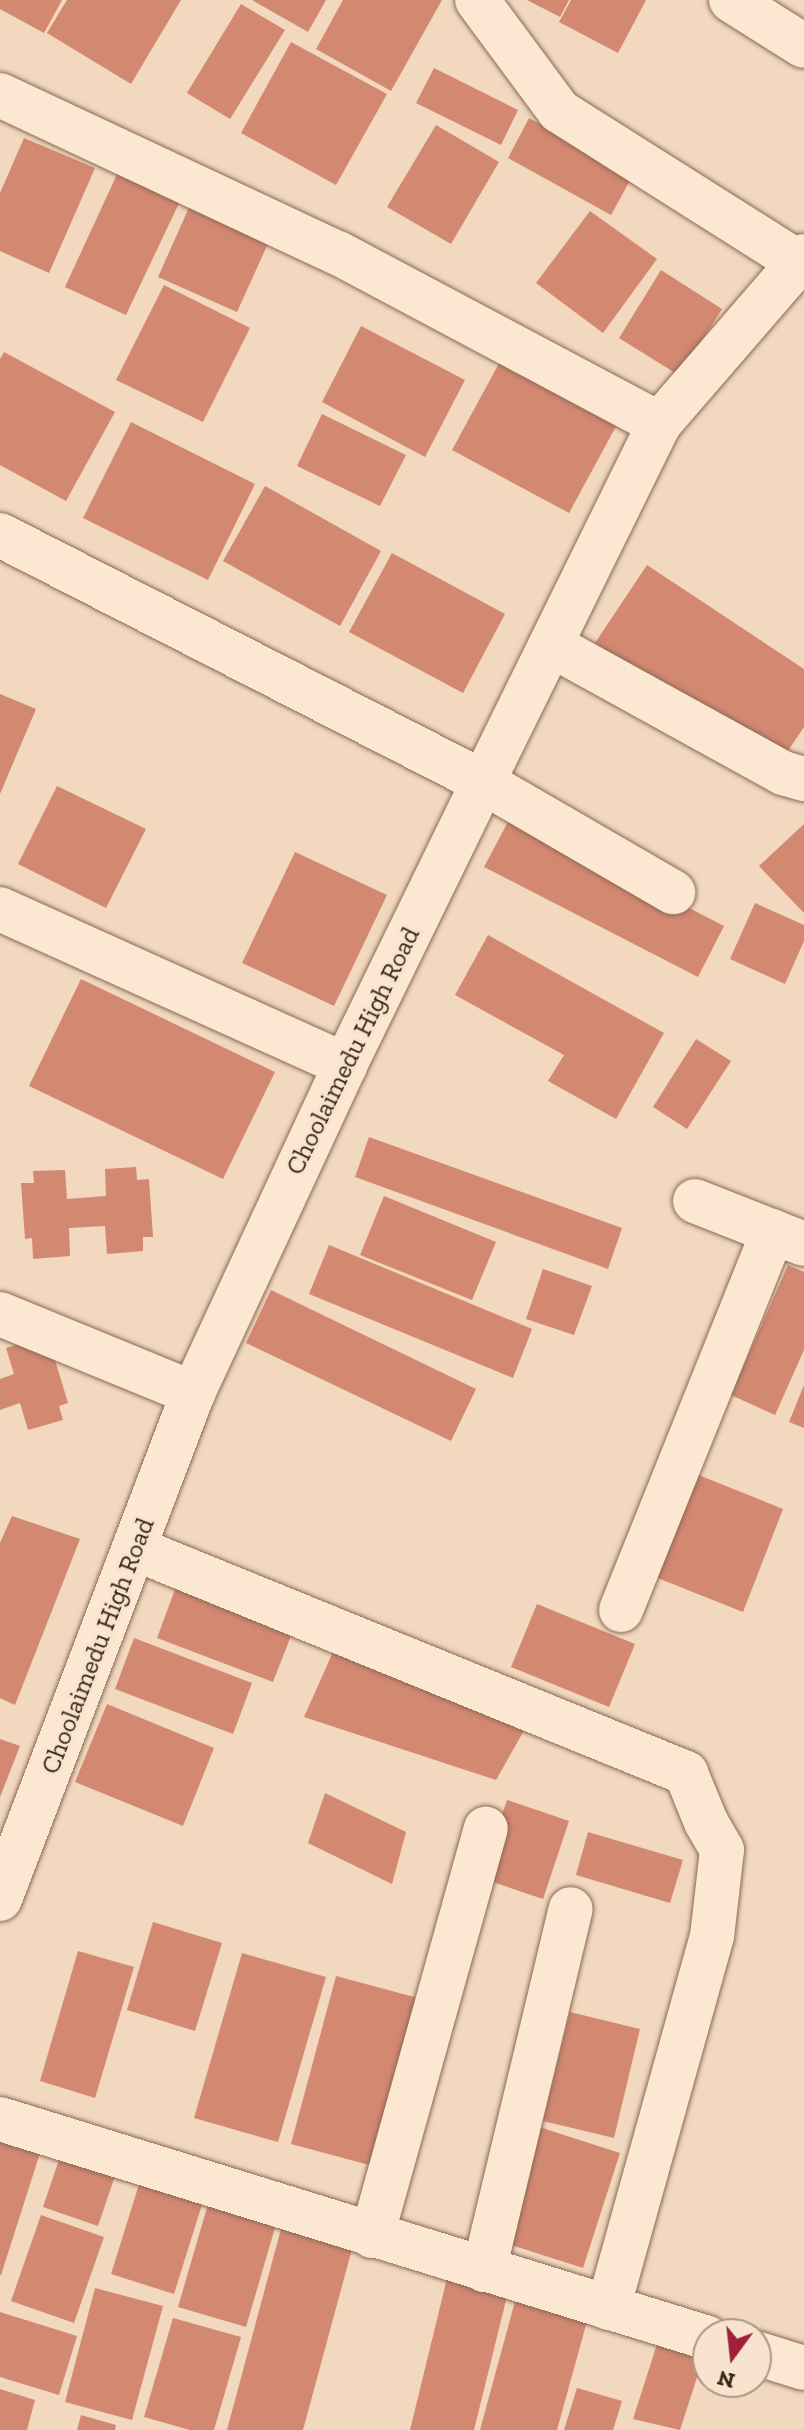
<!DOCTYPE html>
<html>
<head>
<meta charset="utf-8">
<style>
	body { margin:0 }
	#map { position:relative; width:804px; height:2430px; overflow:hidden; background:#f1d8be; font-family:"Zilla Slab",serif }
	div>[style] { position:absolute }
	.building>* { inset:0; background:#d28871 }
	.roads { filter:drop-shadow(0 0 2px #8b6855) drop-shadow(0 0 2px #8b6855) }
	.minor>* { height:44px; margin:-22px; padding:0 22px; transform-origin:22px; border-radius:22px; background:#fbe7d2 }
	span { translate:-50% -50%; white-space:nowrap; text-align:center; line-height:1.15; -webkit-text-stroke:6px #f8e4ce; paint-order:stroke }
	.street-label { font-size:26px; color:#39241b }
	.north { position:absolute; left:692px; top:2318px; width:80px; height:80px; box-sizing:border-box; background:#f8e4ce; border:2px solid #ac9786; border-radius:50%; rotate:195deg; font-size:22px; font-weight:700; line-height:32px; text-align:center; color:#39241b }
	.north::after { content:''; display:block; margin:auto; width:28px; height:36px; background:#9e2139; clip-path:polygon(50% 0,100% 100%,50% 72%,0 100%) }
</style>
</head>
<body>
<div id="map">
	<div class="building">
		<div style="clip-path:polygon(0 0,62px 0,44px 33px,0 9px)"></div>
		<div style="clip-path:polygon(67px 0,181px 0,131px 84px,47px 33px)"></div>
		<div style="clip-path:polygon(252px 0,326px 0,308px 32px)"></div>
		<div style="clip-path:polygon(343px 0,442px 0,391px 91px,316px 49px)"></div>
		<div style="clip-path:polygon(527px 0,569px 0,560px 17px)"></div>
		<div style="clip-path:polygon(571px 0,646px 0,618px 53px,559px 22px)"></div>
		<div style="clip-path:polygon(241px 4px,285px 30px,230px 119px,187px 93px)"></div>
		<div style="clip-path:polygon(291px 42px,387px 94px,336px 185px,241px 133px)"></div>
		<div style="clip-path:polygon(434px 68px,518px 110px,501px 145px,416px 103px)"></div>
		<div style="clip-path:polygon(529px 118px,633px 175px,611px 215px,508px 158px)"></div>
		<div style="clip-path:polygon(436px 125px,499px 162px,451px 244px,387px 207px)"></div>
		<div style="clip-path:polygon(24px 138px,95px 168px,49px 273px,0 251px,0 193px)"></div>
		<div style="clip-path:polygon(119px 170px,181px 199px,126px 315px,65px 287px)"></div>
		<div style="clip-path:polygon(191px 203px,270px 239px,237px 312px,158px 277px)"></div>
		<div style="clip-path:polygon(590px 211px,657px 259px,603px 333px,536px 283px)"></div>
		<div style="clip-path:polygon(661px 270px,722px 309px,680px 376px,619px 338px)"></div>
		<div style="clip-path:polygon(164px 285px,250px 328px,203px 422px,116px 380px)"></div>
		<div style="clip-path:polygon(361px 326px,465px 380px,425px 457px,322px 402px)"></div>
		<div style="clip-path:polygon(4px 352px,115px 412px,66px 501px,0 465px,0 359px)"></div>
		<div style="clip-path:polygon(503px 356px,620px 419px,569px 513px,452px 450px)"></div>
		<div style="clip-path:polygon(322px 414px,406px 455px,380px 506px,297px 466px)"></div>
		<div style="clip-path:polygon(131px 422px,255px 484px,208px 580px,83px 518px)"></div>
		<div style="clip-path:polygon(265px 486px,381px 551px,340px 626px,223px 561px)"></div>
		<div style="clip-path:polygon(392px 553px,505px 614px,463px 693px,349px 632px)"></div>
		<div style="clip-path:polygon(647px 565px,804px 669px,804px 727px,779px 764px,595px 643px)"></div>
		<div style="clip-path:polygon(0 694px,36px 709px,0 794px)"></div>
		<div style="clip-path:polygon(57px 786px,146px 829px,106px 908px,18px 864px)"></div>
		<div style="clip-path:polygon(511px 816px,724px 926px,698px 977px,484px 867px)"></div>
		<div style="clip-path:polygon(804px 824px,804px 913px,759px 866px)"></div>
		<div style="clip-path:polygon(295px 852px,387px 895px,334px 1006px,242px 963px)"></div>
		<div style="clip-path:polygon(755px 903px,804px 925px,804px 941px,785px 984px,730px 959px)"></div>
		<div style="clip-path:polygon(488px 935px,664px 1033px,616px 1119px,548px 1081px,564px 1055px,455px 995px)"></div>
		<div style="clip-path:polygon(81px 979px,275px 1072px,223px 1179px,29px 1086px)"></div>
		<div style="clip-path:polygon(696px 1039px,731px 1061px,687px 1129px,653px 1107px)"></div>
		<div style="clip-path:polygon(369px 1137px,622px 1228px,608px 1269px,355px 1177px)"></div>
		<div style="clip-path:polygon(136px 1167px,137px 1180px,149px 1179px,153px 1237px,143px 1237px,143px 1251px,107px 1254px,105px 1226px,69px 1228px,70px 1256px,33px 1259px,32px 1238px,25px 1239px,21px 1183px,34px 1183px,33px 1171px,65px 1170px,67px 1199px,106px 1196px,105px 1169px)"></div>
		<div style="clip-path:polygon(384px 1196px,496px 1242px,472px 1300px,360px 1255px)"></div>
		<div style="clip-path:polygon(329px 1245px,532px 1329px,513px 1378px,309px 1294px)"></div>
		<div style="clip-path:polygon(788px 1265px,804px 1272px,804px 1350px,775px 1415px,731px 1395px)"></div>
		<div style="clip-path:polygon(543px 1269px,592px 1286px,574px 1335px,526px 1319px)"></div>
		<div style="clip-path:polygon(271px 1290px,476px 1389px,451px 1441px,246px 1343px)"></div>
		<div style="clip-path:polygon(36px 1339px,51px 1347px,68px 1403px,59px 1406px,63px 1420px,28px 1430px,20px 1403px,0 1410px,0 1379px,14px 1374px,6px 1348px)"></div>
		<div style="clip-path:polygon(804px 1385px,804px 1428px,789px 1422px)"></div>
		<div style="clip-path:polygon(696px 1474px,783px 1509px,743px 1612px,655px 1577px)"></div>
		<div style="clip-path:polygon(12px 1516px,80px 1539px,15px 1705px,0 1698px,0 1543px)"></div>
		<div style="clip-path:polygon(177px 1584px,294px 1628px,273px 1682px,157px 1638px)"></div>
		<div style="clip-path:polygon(537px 1604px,635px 1644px,609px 1707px,511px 1667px)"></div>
		<div style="clip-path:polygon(134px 1638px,252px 1683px,233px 1734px,115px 1689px)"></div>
		<div style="clip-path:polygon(333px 1652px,526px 1727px,496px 1780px,304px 1717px)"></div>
		<div style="clip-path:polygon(107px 1704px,214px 1748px,183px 1826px,75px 1782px)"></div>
		<div style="clip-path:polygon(0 1739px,20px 1746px,0 1797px)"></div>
		<div style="clip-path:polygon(325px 1793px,406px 1832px,392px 1884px,308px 1843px)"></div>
		<div style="clip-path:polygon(507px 1800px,569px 1821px,543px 1899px,481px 1878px)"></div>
		<div style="clip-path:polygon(588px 1832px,683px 1860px,670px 1903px,576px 1875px)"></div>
		<div style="clip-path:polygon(153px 1922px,222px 1943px,195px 2031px,127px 2010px)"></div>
		<div style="clip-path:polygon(78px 1951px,134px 1967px,95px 2098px,40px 2081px)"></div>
		<div style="clip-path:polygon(242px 1953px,326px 1977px,278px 2142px,194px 2118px)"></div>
		<div style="clip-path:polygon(336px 1976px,418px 1998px,373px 2166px,291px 2144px)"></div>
		<div style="clip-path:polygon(570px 2012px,640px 2029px,614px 2138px,543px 2121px)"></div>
		<div style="clip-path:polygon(536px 2126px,620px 2153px,583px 2268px,499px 2241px)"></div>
		<div style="clip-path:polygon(0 2136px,41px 2150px,1px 2275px,0 2275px)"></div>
		<div style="clip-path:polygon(64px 2145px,119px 2164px,98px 2226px,43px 2207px)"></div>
		<div style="clip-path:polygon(141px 2178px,204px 2198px,174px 2294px,111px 2274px)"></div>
		<div style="clip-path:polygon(211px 2194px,279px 2214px,246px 2327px,178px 2307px)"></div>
		<div style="clip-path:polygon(41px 2215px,104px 2237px,74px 2323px,11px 2301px)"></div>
		<div style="clip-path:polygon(281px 2229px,352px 2249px,303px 2430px,227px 2430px)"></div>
		<div style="clip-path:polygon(450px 2266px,511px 2280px,474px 2430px,410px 2430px)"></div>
		<div style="clip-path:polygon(95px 2288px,163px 2306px,132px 2420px,65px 2402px)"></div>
		<div style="clip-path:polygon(517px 2294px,589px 2314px,557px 2430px,480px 2430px)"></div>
		<div style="clip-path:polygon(0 2312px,77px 2336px,59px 2395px,0 2377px)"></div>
		<div style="clip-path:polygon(173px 2318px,241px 2337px,214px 2430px,190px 2430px,144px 2417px)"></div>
		<div style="clip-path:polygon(658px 2341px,704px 2356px,680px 2430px,633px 2419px)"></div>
		<div style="clip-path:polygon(577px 2388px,622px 2401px,613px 2430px,564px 2430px)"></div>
		<div style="clip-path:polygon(0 2389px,35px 2400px,27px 2430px,0 2430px)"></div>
		<div style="clip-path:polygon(81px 2415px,116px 2425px,115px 2430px,77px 2430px)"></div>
	</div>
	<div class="roads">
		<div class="minor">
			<div style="left:477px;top:0;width:138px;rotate:53.5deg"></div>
			<div style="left:559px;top:111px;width:284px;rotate:32.3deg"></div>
			<div style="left:731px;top:0;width:86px;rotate:32.2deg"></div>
			<div style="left:0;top:95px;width:373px;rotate:25.1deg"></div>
			<div style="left:338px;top:253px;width:364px;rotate:28deg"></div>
			<div style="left:0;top:535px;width:542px;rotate:27.08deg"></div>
			<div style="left:483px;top:782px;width:220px;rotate:30.1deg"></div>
			<div style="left:551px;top:645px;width:265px;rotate:28.9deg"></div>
			<div style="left:783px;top:773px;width:22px;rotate:16deg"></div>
			<div style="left:0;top:909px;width:379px;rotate:24.3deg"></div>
			<div style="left:695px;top:1201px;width:117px;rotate:21.5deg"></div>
			<div style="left:0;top:1314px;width:209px;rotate:22.3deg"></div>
			<div style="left:136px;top:1549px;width:594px;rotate:22.16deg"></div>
			<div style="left:686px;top:1773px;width:53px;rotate:67.8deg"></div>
			<div style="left:706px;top:1822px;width:32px;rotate:60deg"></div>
			<div style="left:722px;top:1850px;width:87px;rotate:96.6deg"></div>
			<div style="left:712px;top:1936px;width:386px;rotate:105.6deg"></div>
			<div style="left:621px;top:1610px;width:408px;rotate:-68.1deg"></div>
			<div style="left:0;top:1899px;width:542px;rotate:-69.12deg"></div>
			<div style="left:193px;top:1393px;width:362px;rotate:-65.1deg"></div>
			<div style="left:345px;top:1065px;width:315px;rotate:-64deg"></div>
			<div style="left:483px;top:782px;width:399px;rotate:-63.8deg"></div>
			<div style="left:659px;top:424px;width:222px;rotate:-49.2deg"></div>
			<div style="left:0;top:2119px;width:741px;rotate:17.19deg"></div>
			<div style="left:372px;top:2236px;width:423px;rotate:-74.4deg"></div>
			<div style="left:484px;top:2270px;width:371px;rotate:-76.5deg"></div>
			<div style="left:756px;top:2353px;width:50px;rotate:17.4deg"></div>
		</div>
	</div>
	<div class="street-label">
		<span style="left:353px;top:1051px;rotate:-64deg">Choolaimedu High Road</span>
		<span style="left:98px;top:1646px;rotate:-69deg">Choolaimedu High Road</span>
	</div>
	<div class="north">N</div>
</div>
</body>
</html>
